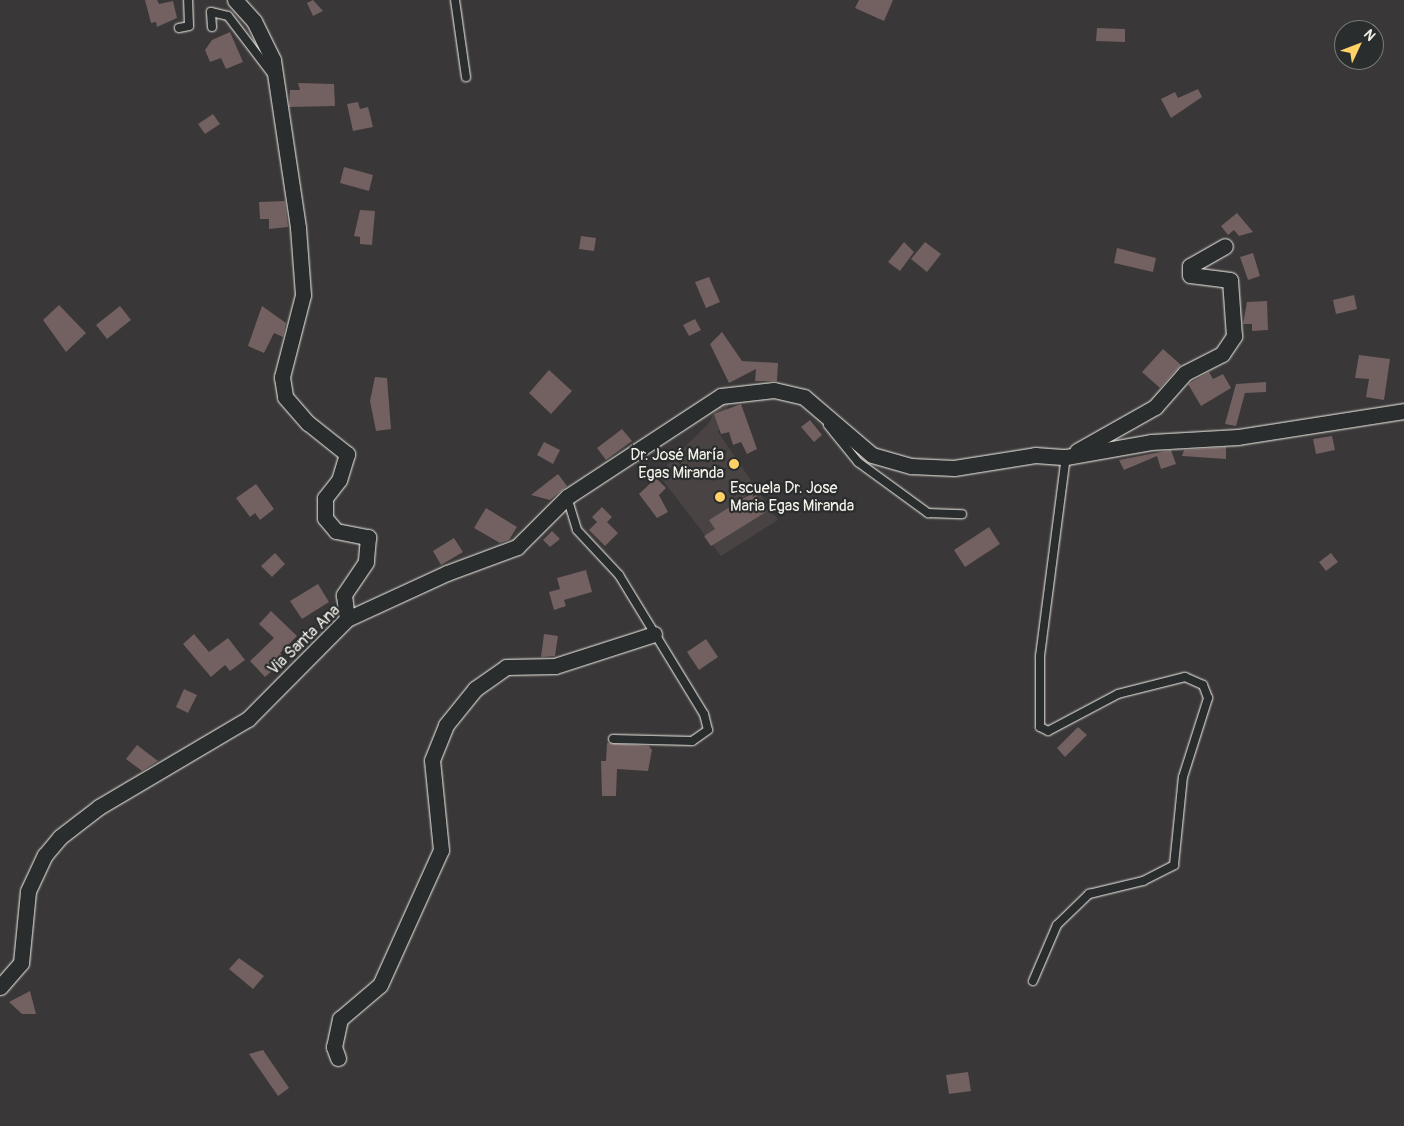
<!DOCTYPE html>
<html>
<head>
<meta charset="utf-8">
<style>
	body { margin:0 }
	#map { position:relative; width:1404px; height:1126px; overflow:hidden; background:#393738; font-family:Pangolin,sans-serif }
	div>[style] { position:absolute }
	.built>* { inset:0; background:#4a4344 }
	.building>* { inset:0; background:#736060 }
	.roads { filter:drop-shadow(0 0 1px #f4f1e8) drop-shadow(0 0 1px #f4f1e8) }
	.lane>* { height:8px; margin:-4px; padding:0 4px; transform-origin:4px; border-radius:4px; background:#2a2d2e }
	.street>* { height:15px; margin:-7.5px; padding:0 7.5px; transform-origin:7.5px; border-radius:7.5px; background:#2a2d2e }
	.dots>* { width:14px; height:14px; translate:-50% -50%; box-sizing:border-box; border:2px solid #2a2d2e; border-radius:50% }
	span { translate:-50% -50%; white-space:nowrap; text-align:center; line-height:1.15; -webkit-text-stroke:4.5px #2a2d2e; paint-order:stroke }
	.poi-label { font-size:16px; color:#f4f1e8 }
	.right { translate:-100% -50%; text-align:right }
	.left { translate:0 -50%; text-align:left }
	.street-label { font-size:16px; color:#f4f1e8 }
	.north { position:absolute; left:1334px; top:20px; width:50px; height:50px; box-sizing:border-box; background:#2a2d2e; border:1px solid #7b7b78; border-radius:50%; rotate:47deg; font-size:14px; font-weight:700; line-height:20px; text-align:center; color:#f4f1e8 }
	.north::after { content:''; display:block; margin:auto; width:18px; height:22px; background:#ffd166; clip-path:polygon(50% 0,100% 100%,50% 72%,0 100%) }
</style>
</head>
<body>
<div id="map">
	<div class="built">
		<div style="clip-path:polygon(730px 401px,718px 432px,778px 520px,721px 556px,658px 474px,710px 422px,716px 404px)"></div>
	</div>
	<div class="building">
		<div style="clip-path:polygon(145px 0,157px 0,159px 4px,173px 1px,177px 18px,157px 27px,156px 22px,151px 23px)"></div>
		<div style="clip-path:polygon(313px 0,323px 11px,313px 16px,307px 3px)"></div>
		<div style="clip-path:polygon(859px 0,893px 0,884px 21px,855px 8px)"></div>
		<div style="clip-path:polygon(1097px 28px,1125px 29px,1125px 42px,1096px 41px)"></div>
		<div style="clip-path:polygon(230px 32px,243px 62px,226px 69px,221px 58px,210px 62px,205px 50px,212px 40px)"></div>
		<div style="clip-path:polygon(298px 83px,334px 84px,335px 106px,289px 107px,290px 90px,300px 90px)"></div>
		<div style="clip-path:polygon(1198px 89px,1202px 97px,1171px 118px,1161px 99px,1175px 92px,1178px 98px)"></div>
		<div style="clip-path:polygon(358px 102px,360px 109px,368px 107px,373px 127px,353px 131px,347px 104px)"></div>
		<div style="clip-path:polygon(213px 114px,220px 124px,205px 134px,198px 124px)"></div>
		<div style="clip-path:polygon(344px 167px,373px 175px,369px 191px,340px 183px)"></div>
		<div style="clip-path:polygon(285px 201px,288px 227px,269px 229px,269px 219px,260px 219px,259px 202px)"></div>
		<div style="clip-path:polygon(360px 210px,375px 211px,372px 245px,360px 244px,360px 237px,354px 236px)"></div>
		<div style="clip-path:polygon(1237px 213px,1253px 232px,1239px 236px,1234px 230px,1228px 235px,1221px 226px)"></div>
		<div style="clip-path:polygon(581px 236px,596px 238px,594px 251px,579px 249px)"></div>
		<div style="clip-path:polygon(904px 242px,914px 252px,900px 271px,888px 262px)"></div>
		<div style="clip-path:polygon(925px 242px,941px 254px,927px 272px,911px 259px)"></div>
		<div style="clip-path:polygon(1117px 248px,1156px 258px,1153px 272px,1114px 263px)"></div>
		<div style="clip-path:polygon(1253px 253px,1260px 276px,1248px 280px,1240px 257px)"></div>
		<div style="clip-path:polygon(709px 277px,720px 302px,706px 308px,695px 282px)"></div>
		<div style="clip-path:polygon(1354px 295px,1357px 309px,1336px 314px,1333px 300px)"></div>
		<div style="clip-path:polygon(1267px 301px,1268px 330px,1252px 331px,1252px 324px,1243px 324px,1247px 302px)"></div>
		<div style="clip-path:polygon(59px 305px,86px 333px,66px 352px,43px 320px)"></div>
		<div style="clip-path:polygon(120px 306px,131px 320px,107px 339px,96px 325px)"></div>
		<div style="clip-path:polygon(262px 306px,286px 323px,283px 337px,274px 333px,264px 353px,248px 346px)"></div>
		<div style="clip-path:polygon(695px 319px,701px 330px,689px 336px,683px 325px)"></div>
		<div style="clip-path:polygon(722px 332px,742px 361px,778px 363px,777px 381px,755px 381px,756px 369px,729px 383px,710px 344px)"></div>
		<div style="clip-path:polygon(1163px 349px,1181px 365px,1160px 388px,1142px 372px)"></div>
		<div style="clip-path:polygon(1359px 355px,1390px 359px,1384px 400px,1366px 397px,1369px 379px,1355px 378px)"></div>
		<div style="clip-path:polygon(549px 370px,572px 391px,551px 414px,529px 393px)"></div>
		<div style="clip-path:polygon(1209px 372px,1213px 379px,1223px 374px,1231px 388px,1201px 406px,1188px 384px)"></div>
		<div style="clip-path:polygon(375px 377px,387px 378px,391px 429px,376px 431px,370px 401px)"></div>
		<div style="clip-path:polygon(1266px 382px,1266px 392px,1245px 393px,1236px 426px,1225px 424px,1236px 384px)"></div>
		<div style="clip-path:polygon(741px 404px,757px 449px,747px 454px,741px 442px,733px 445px,729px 432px,721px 434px,714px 414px)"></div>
		<div style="clip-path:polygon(810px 420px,822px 435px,814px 442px,801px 427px)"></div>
		<div style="clip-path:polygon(622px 429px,632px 441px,606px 460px,597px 448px)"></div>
		<div style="clip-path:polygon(1332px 436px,1335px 450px,1316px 454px,1313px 439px)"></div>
		<div style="clip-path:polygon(544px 442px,560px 450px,553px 464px,537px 455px)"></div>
		<div style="clip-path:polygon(1226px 447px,1226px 459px,1182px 456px,1184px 450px)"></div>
		<div style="clip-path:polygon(1171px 450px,1176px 464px,1161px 469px,1157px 456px,1124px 470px,1119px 460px)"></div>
		<div style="clip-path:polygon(558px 474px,567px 486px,550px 500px,531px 495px)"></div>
		<div style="clip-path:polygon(656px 478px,666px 488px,659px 495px,668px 512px,657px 518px,639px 494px)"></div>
		<div style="clip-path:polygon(256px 484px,274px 509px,260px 520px,255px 513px,250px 517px,236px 498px)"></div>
		<div style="clip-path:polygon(754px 492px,766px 512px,711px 546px,704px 536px,715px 529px,709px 520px)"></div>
		<div style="clip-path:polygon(602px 507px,612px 517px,607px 522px,618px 533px,605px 546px,589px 530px,597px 522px,592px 517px)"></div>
		<div style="clip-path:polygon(486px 508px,517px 527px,509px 540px,500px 543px,474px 528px)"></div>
		<div style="clip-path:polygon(989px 527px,1000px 544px,965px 567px,954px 550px)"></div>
		<div style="clip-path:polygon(552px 531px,560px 539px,550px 547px,543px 540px)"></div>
		<div style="clip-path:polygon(454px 538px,463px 552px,441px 565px,433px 551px)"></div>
		<div style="clip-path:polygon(275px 553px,285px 564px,272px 577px,261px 566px)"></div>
		<div style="clip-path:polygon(1331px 553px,1338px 562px,1326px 571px,1319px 562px)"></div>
		<div style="clip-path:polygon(586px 570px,592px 592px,564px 600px,566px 606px,554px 610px,549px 592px,560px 589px,557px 578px)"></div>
		<div style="clip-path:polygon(318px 584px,329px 602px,302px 619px,290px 601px)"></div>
		<div style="clip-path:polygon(271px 611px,297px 636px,280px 653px,285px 659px,265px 677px,250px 661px,274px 638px,259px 624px)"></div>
		<div style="clip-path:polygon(194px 634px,209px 652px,228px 638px,245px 660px,230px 671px,225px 665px,211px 677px,183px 644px)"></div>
		<div style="clip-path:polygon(544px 634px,558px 636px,555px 656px,541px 657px)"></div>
		<div style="clip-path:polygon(706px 639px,718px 657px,699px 670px,687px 652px)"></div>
		<div style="clip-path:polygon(184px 689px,197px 695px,188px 713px,176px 707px)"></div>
		<div style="clip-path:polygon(1078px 727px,1087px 735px,1065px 757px,1057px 748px)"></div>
		<div style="clip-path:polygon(607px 743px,649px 746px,652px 750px,648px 771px,617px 769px,616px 796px,602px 796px,601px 761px,606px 761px)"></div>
		<div style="clip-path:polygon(137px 745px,158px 761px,142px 771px,126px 759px)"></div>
		<div style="clip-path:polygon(239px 958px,264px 976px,253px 989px,229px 969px)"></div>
		<div style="clip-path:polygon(30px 991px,36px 1014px,22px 1014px,9px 1002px)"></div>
		<div style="clip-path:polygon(263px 1050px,289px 1088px,278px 1096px,249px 1054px)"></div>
		<div style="clip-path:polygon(968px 1072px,971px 1091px,949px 1094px,946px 1075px)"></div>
	</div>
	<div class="roads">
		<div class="lane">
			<div style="left:455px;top:0;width:78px;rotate:81.9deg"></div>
			<div style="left:212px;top:27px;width:15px;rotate:-94deg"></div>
			<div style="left:211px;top:12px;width:17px;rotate:13deg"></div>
			<div style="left:228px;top:16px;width:73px;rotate:52.8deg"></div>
			<div style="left:179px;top:28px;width:10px;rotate:-11deg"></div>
			<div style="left:189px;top:26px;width:26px;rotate:-92deg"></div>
			<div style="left:828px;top:425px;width:48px;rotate:51deg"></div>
			<div style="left:858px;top:462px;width:87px;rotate:36.1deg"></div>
			<div style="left:928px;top:513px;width:34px;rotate:2deg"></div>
			<div style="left:567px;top:497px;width:34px;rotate:73deg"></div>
			<div style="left:577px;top:530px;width:62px;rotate:47deg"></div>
			<div style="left:619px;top:575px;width:163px;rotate:58.6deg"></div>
			<div style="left:704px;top:714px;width:16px;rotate:76deg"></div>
			<div style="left:708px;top:730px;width:19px;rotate:145deg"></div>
			<div style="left:692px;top:741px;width:79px;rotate:-178.5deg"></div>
			<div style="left:1033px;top:981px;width:61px;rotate:-66.8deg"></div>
			<div style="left:1057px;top:925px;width:45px;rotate:-44.1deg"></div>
			<div style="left:1089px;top:894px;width:56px;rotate:-13.5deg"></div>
			<div style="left:1143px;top:881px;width:35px;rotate:-27deg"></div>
			<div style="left:1174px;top:865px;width:88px;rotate:-84.2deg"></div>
			<div style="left:1183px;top:777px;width:83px;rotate:-72.4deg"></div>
			<div style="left:1208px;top:698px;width:14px;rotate:-111deg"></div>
			<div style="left:1203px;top:685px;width:20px;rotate:-156deg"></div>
			<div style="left:1185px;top:677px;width:69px;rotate:165.8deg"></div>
			<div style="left:1118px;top:694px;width:79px;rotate:152.1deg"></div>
			<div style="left:1048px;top:731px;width:9px;rotate:-153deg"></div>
			<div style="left:1040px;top:727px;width:71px;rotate:-90deg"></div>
			<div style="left:1040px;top:656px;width:201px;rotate:-82.6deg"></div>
		</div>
		<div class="street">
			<div style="left:235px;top:0;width:28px;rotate:48deg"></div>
			<div style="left:254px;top:21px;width:43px;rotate:64deg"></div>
			<div style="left:273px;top:60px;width:170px;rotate:81.5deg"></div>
			<div style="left:298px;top:228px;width:67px;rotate:85.7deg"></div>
			<div style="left:303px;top:295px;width:85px;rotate:104.4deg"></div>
			<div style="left:282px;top:377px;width:20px;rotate:81deg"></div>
			<div style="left:285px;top:397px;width:35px;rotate:49deg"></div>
			<div style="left:308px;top:423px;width:50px;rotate:38.5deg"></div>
			<div style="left:347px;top:454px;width:27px;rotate:107deg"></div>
			<div style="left:339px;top:480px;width:23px;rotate:128deg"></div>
			<div style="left:325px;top:498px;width:20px;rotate:90deg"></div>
			<div style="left:325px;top:518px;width:17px;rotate:50deg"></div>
			<div style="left:336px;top:531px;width:33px;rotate:11deg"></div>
			<div style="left:368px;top:537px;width:25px;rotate:95deg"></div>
			<div style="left:366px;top:562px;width:40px;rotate:124deg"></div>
			<div style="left:344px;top:595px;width:24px;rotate:83deg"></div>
			<div style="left:1077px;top:451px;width:90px;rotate:-29.4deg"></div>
			<div style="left:1155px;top:407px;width:45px;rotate:-48.6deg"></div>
			<div style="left:1185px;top:373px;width:42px;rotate:-27.2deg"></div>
			<div style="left:1222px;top:354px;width:22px;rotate:-56deg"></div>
			<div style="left:1234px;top:336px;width:56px;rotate:-94.1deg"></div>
			<div style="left:1230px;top:280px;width:40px;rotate:-172.9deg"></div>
			<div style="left:1190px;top:275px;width:9px;rotate:-90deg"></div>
			<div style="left:1190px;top:266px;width:40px;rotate:-29.7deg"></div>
			<div style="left:0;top:987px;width:32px;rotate:-49deg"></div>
			<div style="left:21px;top:963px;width:72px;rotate:-84.4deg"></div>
			<div style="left:28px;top:891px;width:40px;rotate:-65deg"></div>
			<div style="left:45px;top:855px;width:23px;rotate:-50deg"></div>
			<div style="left:60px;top:837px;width:49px;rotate:-37.6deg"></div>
			<div style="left:99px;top:807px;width:173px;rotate:-30.6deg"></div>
			<div style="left:248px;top:719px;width:141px;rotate:-45.3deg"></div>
			<div style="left:347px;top:619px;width:110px;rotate:-24.7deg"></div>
			<div style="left:447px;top:573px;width:75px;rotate:-20.4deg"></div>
			<div style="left:517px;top:547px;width:71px;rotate:-45deg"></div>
			<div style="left:567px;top:497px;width:184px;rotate:-33.3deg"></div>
			<div style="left:721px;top:396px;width:53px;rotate:-6.5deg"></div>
			<div style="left:774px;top:390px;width:31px;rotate:13deg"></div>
			<div style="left:804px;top:397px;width:89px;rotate:40.5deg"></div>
			<div style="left:872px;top:455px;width:41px;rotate:15.8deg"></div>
			<div style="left:911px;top:466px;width:43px;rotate:2.7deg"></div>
			<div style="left:954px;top:468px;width:82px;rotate:-9.1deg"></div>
			<div style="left:1035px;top:455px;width:31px;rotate:4deg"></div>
			<div style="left:1066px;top:457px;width:86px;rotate:-10deg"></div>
			<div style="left:1151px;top:442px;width:87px;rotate:-3.3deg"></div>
			<div style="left:1238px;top:437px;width:168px;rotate:-8.9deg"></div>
			<div style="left:338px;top:1058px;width:12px;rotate:-110deg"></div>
			<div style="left:334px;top:1047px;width:29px;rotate:-78deg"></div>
			<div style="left:340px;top:1019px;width:52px;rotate:-40.4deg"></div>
			<div style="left:380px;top:985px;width:148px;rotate:-65.7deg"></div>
			<div style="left:441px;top:850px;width:90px;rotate:-95.7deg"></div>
			<div style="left:432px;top:760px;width:38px;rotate:-68deg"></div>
			<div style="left:446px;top:725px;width:46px;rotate:-51.1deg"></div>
			<div style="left:475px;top:689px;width:38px;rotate:-35deg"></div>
			<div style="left:506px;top:667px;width:49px;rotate:-1.2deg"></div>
			<div style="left:555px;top:666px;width:104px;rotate:-17.9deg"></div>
		</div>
	</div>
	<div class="dots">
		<div style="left:734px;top:464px;background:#ffd166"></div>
		<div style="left:720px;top:497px;background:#ffd166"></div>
	</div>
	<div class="poi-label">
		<span class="right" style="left:724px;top:464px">Dr. José María<br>Egas Miranda</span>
		<span class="left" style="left:730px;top:497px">Escuela Dr. Jose<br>Maria Egas Miranda</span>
	</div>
	<div class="street-label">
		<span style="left:304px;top:640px;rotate:-44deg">Via Santa Ana</span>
	</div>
	<div class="north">N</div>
</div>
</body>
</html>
